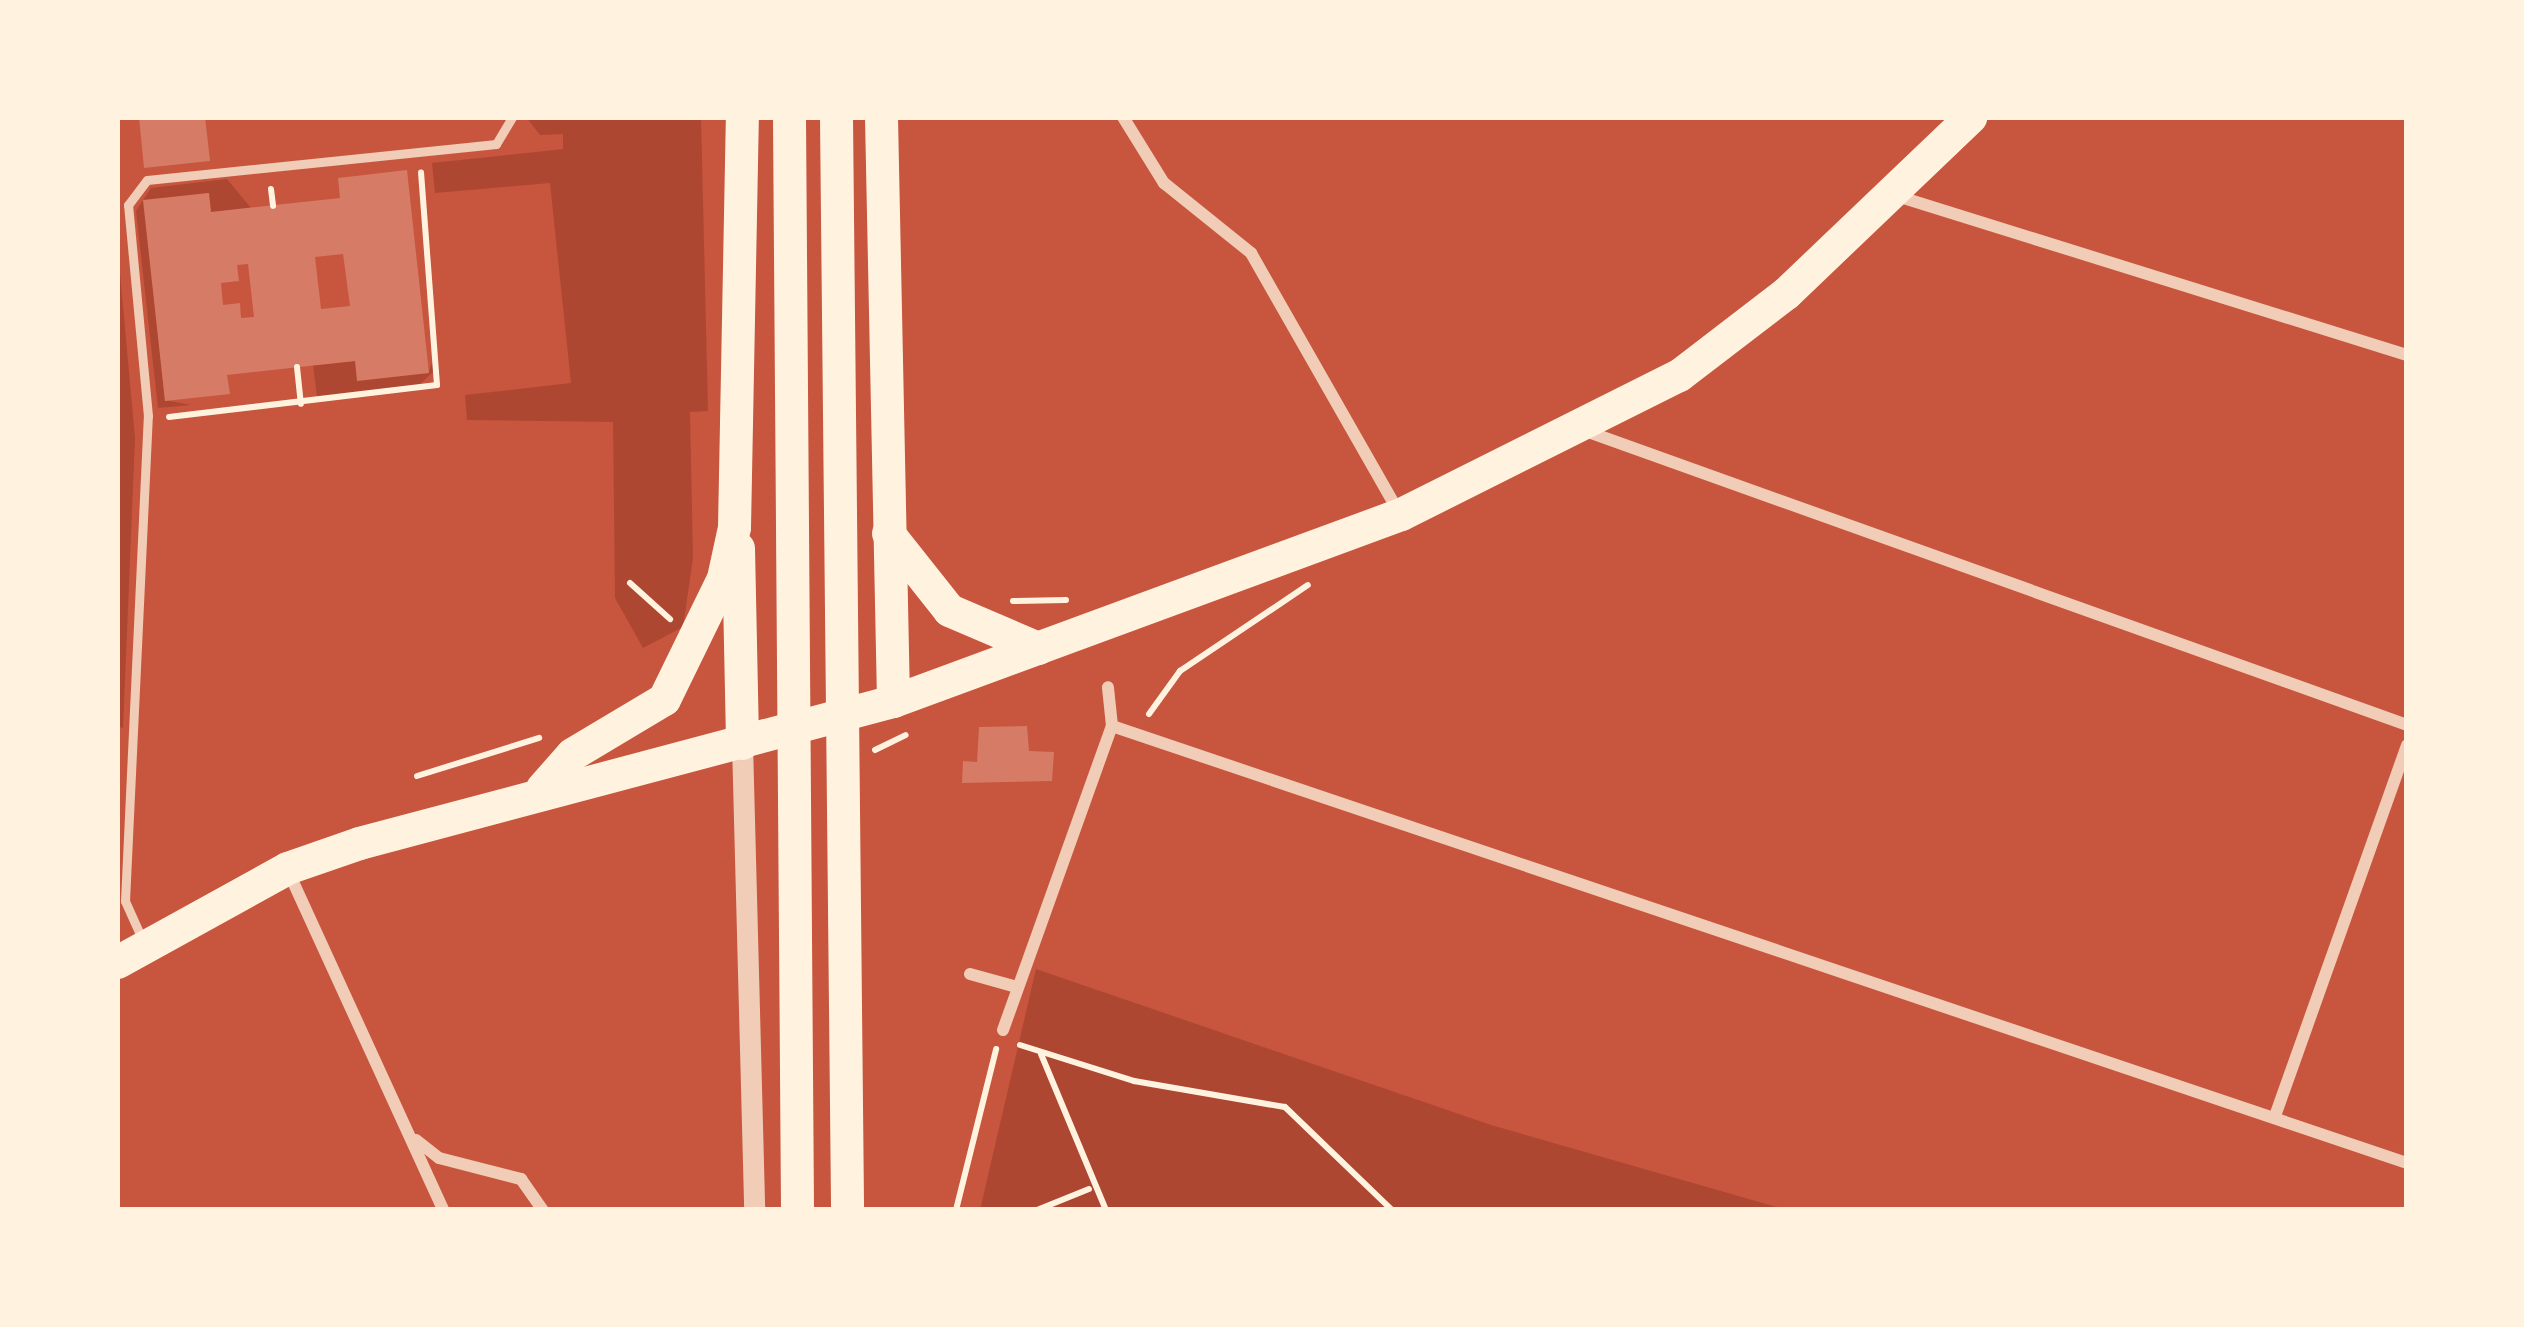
<!DOCTYPE html>
<html>
<head>
<meta charset="utf-8">
<style>
	body { margin:0 }
	#map { position:relative; width:2524px; height:1327px; overflow:hidden; background:#c8553d; font-family:Figtree,sans-serif }
	div>[style] { position:absolute }
	.green>* { inset:0; background:#ae4732 }
	.building>* { inset:0; background:#d67c66 }
	.path>* { height:6px; margin:-3px; padding:0 3px; transform-origin:3px; border-radius:3px; background:#fff3e0 }
	.service>* { height:9px; margin:-4.5px; padding:0 4.5px; transform-origin:4.5px; border-radius:4.5px; background:#f1ccb7 }
	.minor>* { height:12px; margin:-6px; padding:0 6px; transform-origin:6px; border-radius:6px; background:#f1ccb7 }
	.tertiary>* { height:21px; margin:-10.5px; padding:0 10.5px; transform-origin:10.5px; border-radius:10.5px; background:#f1ccb7 }
	.trunk>* { height:33px; margin:-16.5px; padding:0 16.5px; transform-origin:16.5px; border-radius:16.5px; background:#fff3e0 }
	span { translate:-50% -50%; white-space:nowrap; text-align:center; line-height:1.15; -webkit-text-stroke:12px #fff3e0; paint-order:stroke }
	.frame { position:absolute; inset:0; border:120px solid #fff3e0; pointer-events:none }
</style>
</head>
<body>
<div id="map">
	<div class="green">
		<div style="clip-path:polygon(526px 117px,701px 117px,708px 411px,690px 412px,693px 558px,683px 627px,643px 648px,615px 598px,613px 422px,467px 420px,465px 395px,571px 383px,550px 183px,435px 193px,432px 163px,563px 149px,563px 134px,540px 135px)"></div>
		<div style="clip-path:polygon(227px 179px,251px 208px,211px 212px,208px 193px,144px 201px,165px 400px,191px 405px,158px 408px,136px 211px,151px 188px)"></div>
		<div style="clip-path:polygon(117px 240px,135px 438px,123px 729px,117px 724px)"></div>
		<div style="clip-path:polygon(355px 361px,428px 373px,433px 361px,433px 372px,419px 385px,317px 397px,313px 365px)"></div>
		<div style="clip-path:polygon(1036px 969px,1491px 1125px,1787px 1210px,980px 1210px)"></div>
	</div>
	<div class="building">
		<div style="clip-path:polygon(139px 117px,205px 117px,210px 161px,144px 168px)"></div>
		<div style="clip-path:polygon(evenodd,407px 170px,429px 373px,357px 381px,355px 361px,227px 375px,230px 394px,165px 401px,143px 200px,209px 193px,211px 212px,340px 198px,338px 178px,407px 170px,343px 254px,350px 306px,321px 309px,315px 257px,343px 254px,407px 170px,248px 264px,254px 317px,241px 318px,240px 303px,223px 305px,221px 283px,239px 281px,237px 265px,248px 264px)"></div>
		<div style="clip-path:polygon(1027px 726px,1029px 751px,1054px 752px,1052px 781px,962px 783px,963px 761px,977px 762px,979px 727px)"></div>
	</div>
	<div class="path">
		<div style="left:271px;top:189px;width:17px;rotate:83deg"></div>
		<div style="left:297px;top:367px;width:37px;rotate:84deg"></div>
		<div style="left:169px;top:417px;width:270px;rotate:-6.8deg"></div>
		<div style="left:437px;top:385px;width:213px;rotate:-94.3deg"></div>
		<div style="left:630px;top:583px;width:54px;rotate:42deg"></div>
		<div style="left:1013px;top:601px;width:53px;rotate:-1.1deg"></div>
		<div style="left:1149px;top:714px;width:53px;rotate:-54.2deg"></div>
		<div style="left:1180px;top:671px;width:154px;rotate:-33.9deg"></div>
		<div style="left:875px;top:750px;width:34px;rotate:-26deg"></div>
		<div style="left:417px;top:776px;width:128px;rotate:-17.3deg"></div>
		<div style="left:1020px;top:1045px;width:120px;rotate:17.5deg"></div>
		<div style="left:1134px;top:1081px;width:153px;rotate:9.8deg"></div>
		<div style="left:1285px;top:1107px;width:149px;rotate:43.9deg"></div>
		<div style="left:1041px;top:1054px;width:169px;rotate:67.4deg"></div>
		<div style="left:956px;top:1210px;width:166px;rotate:-76deg"></div>
		<div style="left:1037px;top:1210px;width:56px;rotate:-22deg"></div>
	</div>
	<div class="service">
		<div style="left:143px;top:941px;width:44px;rotate:-114.2deg"></div>
		<div style="left:125px;top:901px;width:486px;rotate:-87.3deg"></div>
		<div style="left:148px;top:416px;width:212px;rotate:-95.4deg"></div>
		<div style="left:128px;top:205px;width:31px;rotate:-53deg"></div>
		<div style="left:147px;top:180px;width:351px;rotate:-5.9deg"></div>
		<div style="left:496px;top:144px;width:31px;rotate:-59deg"></div>
	</div>
	<div class="minor">
		<div style="left:1123px;top:117px;width:78px;rotate:58.2deg"></div>
		<div style="left:1164px;top:183px;width:112px;rotate:38.8deg"></div>
		<div style="left:1251px;top:253px;width:301px;rotate:60.3deg"></div>
		<div style="left:1897px;top:196px;width:534px;rotate:17.32deg"></div>
		<div style="left:1583px;top:430px;width:875px;rotate:19.7deg"></div>
		<div style="left:1112px;top:726px;width:1367px;rotate:18.65deg"></div>
		<div style="left:289px;top:873px;width:371px;rotate:65.4deg"></div>
		<div style="left:970px;top:974px;width:49px;rotate:15.5deg"></div>
		<div style="left:1003px;top:1030px;width:323px;rotate:-70.3deg"></div>
		<div style="left:1112px;top:726px;width:39px;rotate:-96deg"></div>
		<div style="left:2275px;top:1116px;width:394px;rotate:-70.4deg"></div>
		<div style="left:416px;top:1140px;width:29px;rotate:38deg"></div>
		<div style="left:439px;top:1158px;width:85px;rotate:14.4deg"></div>
		<div style="left:521px;top:1179px;width:38px;rotate:55deg"></div>
	</div>
	<div class="tertiary">
		<div style="left:742px;top:743px;width:467px;rotate:88.5deg"></div>
	</div>
	<div class="trunk">
		<div style="left:789px;top:117px;width:1093px;rotate:89.58deg"></div>
		<div style="left:836px;top:117px;width:1093px;rotate:89.42deg"></div>
		<div style="left:881px;top:117px;width:584px;rotate:88.82deg"></div>
		<div style="left:888px;top:533px;width:98px;rotate:51.6deg"></div>
		<div style="left:949px;top:610px;width:97px;rotate:23.1deg"></div>
		<div style="left:738px;top:548px;width:195px;rotate:88.8deg"></div>
		<div style="left:542px;top:788px;width:45px;rotate:-48.6deg"></div>
		<div style="left:572px;top:754px;width:107px;rotate:-30.9deg"></div>
		<div style="left:664px;top:699px;width:135px;rotate:-64deg"></div>
		<div style="left:723px;top:578px;width:52px;rotate:-77.8deg"></div>
		<div style="left:734px;top:527px;width:410px;rotate:-88.9deg"></div>
		<div style="left:117px;top:962px;width:194px;rotate:-28.9deg"></div>
		<div style="left:287px;top:868px;width:76px;rotate:-19.1deg"></div>
		<div style="left:359px;top:843px;width:553px;rotate:-14.89deg"></div>
		<div style="left:893px;top:701px;width:541px;rotate:-20.21deg"></div>
		<div style="left:1401px;top:514px;width:311px;rotate:-26.6deg"></div>
		<div style="left:1679px;top:375px;width:135px;rotate:-37.5deg"></div>
		<div style="left:1786px;top:293px;width:255px;rotate:-43.7deg"></div>
	</div>
	<div class="frame"></div>
</div>
</body>
</html>
